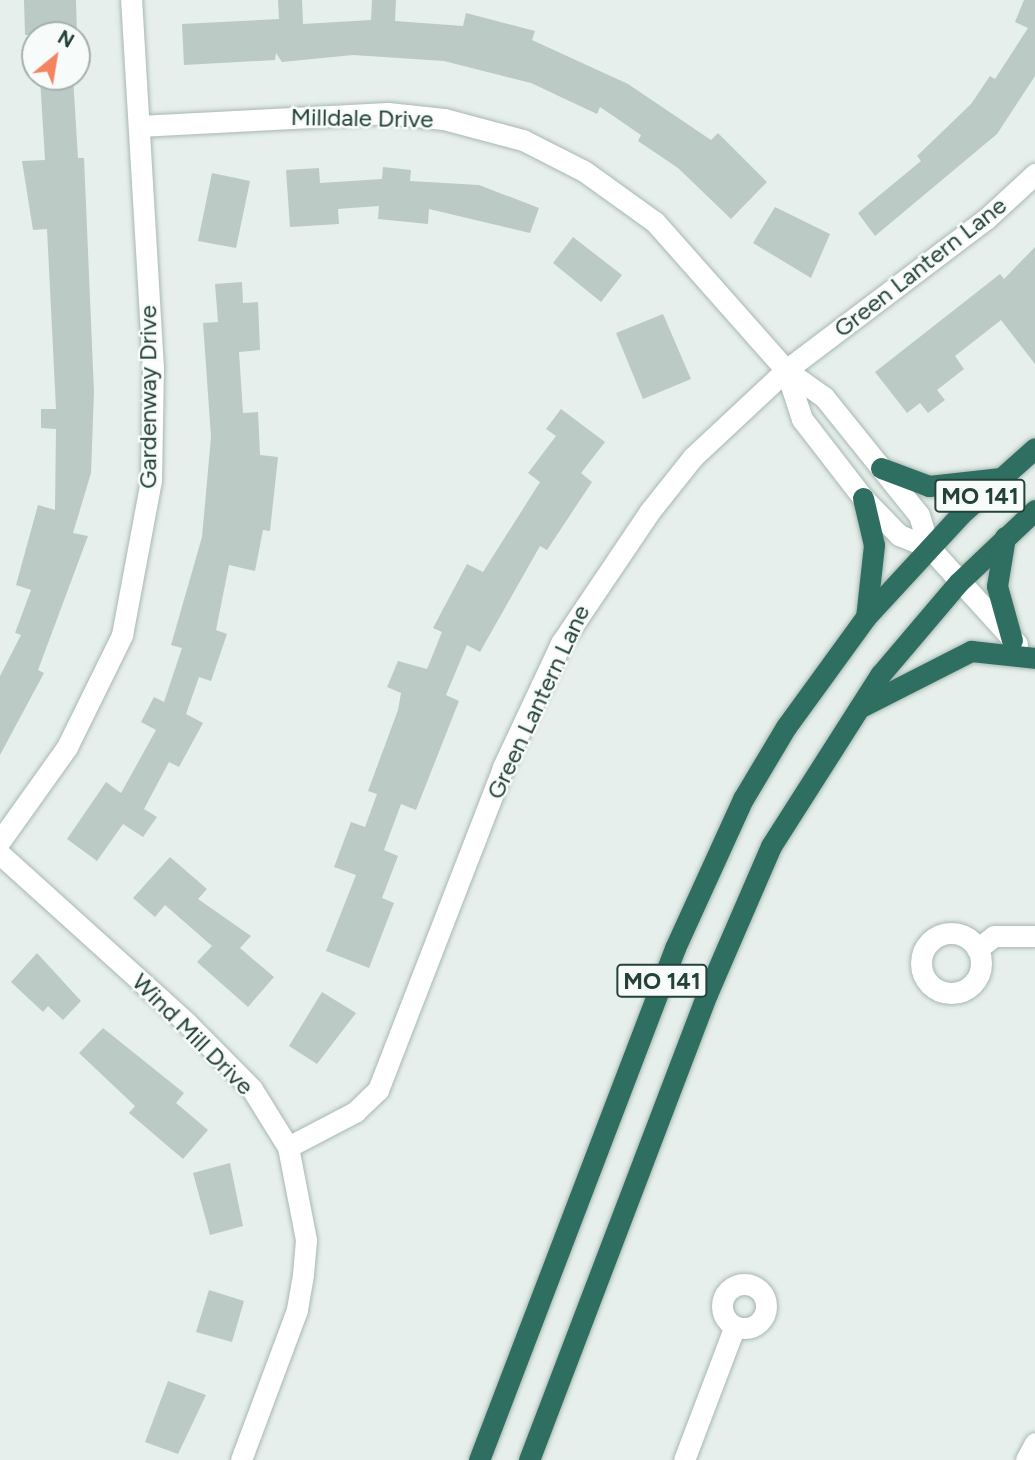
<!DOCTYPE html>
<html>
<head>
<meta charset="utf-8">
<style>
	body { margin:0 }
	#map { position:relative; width:1035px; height:1460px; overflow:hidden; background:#e6efeb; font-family:Figtree,sans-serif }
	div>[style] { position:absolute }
	.building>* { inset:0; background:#bbcac4 }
	.roads { filter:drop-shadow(0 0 2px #a8b8b2) drop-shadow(0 0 2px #a8b8b2) }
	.minor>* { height:21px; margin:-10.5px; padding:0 10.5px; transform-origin:10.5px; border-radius:10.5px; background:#fff }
	.minor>.ring { margin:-10.5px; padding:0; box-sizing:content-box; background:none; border:21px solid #fff; border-radius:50% }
	.highway>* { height:21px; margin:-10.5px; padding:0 10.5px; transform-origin:10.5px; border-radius:10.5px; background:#2f6f62 }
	span { translate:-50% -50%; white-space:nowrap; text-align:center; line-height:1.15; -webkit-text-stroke:5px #f7fbf9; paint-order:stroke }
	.shield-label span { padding:2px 5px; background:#f7fbf9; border:2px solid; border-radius:5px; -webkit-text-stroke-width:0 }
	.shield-label { font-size:23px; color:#24423a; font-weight:700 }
	.street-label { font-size:24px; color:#24423a }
	.north { position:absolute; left:21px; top:21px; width:70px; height:70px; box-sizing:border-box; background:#f7fbf9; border:2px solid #a3b1ad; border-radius:50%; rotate:30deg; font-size:19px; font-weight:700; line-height:28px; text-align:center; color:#24423a }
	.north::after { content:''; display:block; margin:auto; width:24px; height:32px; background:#f4845f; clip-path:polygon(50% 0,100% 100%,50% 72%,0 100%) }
</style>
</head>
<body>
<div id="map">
	<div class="building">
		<div style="clip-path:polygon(24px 0,76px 0,77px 35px,25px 35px)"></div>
		<div style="clip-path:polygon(278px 0,302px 0,303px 24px,371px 20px,372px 0,396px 0,395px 21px,463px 26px,466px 13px,535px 31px,532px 40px,628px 84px,711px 140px,718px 133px,767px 182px,731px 219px,678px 168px,638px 141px,641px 135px,600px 107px,597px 114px,531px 83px,444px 61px,353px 55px,282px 62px,276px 53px,275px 60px,184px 65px,182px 24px,279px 19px)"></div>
		<div style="clip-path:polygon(1024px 0,1035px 0,1035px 76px,997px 134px,875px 236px,858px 213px,921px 161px,917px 156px,971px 104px,990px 76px,995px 79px,1028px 28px,1015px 22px)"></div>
		<div style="clip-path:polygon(73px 77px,78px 158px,84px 158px,94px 392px,91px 473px,73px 533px,88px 536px,38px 670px,44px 673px,0 755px,0 676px,21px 635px,15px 633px,31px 590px,16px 585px,38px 505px,55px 510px,56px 429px,41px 428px,41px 409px,56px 409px,47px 229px,33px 230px,22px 161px,45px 160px,40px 78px)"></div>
		<div style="clip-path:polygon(383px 167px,411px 170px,410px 181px,479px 185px,539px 208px,530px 233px,429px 209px,428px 224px,378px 219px,379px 206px,338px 209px,339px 224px,290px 227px,286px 170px,319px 168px,320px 183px,382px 179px)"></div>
		<div style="clip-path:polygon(212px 173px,250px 181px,236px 248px,198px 241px)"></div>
		<div style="clip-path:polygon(775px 207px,830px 234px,811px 278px,753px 243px)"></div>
		<div style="clip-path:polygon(573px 237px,622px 275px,601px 302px,553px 263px)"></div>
		<div style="clip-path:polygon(1035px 247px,1035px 364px,1001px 320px,955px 356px,964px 369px,937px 390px,945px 400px,928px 413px,920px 403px,907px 413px,875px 372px,1000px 274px,1004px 279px)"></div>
		<div style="clip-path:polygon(242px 282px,243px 303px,258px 302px,260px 350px,239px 352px,243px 413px,258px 412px,260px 455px,278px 457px,270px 531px,263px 530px,255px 571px,229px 565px,216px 630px,227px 634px,211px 681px,199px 677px,186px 714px,203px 723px,179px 767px,169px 762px,144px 809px,157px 817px,143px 837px,123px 824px,97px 861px,67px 839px,106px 782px,121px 793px,156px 730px,141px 722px,154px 697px,164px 702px,182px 648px,171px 645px,202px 537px,211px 437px,203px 323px,218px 322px,215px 284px)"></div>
		<div style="clip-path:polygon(663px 314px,691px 379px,643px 399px,616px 333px)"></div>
		<div style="clip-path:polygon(561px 409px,605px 442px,581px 473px,592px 482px,547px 550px,540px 546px,480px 652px,467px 645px,446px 695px,459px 701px,416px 810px,401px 804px,384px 850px,398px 856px,382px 898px,394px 903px,369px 968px,326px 951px,356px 875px,334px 867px,351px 822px,365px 827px,377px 794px,368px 791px,398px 710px,401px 693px,387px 687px,398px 661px,427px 669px,442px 632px,433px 628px,467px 564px,483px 572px,540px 482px,528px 473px,556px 436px,546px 429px)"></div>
		<div style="clip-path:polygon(170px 857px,207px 889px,198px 899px,251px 936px,240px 948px,274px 977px,248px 1007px,197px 962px,212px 946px,165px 905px,155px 917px,133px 898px)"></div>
		<div style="clip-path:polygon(37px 953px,81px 1001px,63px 1020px,48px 1006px,43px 1012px,11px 982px)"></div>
		<div style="clip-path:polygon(322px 992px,356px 1013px,317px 1064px,289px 1046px)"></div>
		<div style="clip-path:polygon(103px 1028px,184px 1093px,176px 1103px,208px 1130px,183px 1159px,129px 1113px,135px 1106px,79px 1053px)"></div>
		<div style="clip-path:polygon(230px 1163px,243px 1226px,210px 1235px,193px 1173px)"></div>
		<div style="clip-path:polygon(209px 1290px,244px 1301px,232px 1342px,196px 1332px)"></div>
		<div style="clip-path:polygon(168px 1381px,206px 1395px,178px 1454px,145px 1442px)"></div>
	</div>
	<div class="roads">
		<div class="minor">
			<div style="left:139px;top:126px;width:249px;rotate:-3deg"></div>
			<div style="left:388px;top:113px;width:56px;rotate:6.1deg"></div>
			<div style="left:444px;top:119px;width:82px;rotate:14.9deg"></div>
			<div style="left:523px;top:140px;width:68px;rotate:26.9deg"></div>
			<div style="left:584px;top:171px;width:87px;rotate:35.7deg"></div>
			<div style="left:655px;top:222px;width:198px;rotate:48.5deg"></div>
			<div style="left:786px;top:370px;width:47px;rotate:35.4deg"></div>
			<div style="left:824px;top:397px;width:151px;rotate:51.2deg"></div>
			<div style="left:919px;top:515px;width:34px;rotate:73deg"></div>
			<div style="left:929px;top:547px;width:131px;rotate:47.8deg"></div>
			<div style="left:786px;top:370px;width:52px;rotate:71.9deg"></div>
			<div style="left:802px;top:419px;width:100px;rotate:52.3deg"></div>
			<div style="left:863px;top:498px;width:52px;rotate:45.8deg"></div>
			<div style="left:899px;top:535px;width:32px;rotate:22deg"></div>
			<div style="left:0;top:841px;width:115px;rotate:-54.5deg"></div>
			<div style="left:67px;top:747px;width:125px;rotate:-63.8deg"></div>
			<div style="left:122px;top:635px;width:158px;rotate:-79.4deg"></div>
			<div style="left:151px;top:480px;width:112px;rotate:-89deg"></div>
			<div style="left:153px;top:368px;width:369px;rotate:-93.4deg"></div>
			<div style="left:0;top:854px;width:251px;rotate:42.1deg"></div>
			<div style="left:186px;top:1022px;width:94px;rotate:45.4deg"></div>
			<div style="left:252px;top:1089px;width:68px;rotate:58.2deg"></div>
			<div style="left:288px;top:1147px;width:95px;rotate:79deg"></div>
			<div style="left:306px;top:1240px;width:35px;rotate:95deg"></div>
			<div style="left:303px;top:1275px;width:36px;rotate:100deg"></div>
			<div style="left:297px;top:1310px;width:160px;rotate:110.5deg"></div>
			<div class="ring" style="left:921px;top:933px;width:39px;height:39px"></div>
			<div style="left:977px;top:949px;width:21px;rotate:-37deg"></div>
			<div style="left:994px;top:936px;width:41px"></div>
			<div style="left:288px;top:1147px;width:76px;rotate:-27.6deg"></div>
			<div style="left:355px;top:1112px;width:32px;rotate:-44deg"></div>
			<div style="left:378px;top:1090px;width:346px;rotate:-68.8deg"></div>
			<div style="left:503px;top:767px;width:137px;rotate:-64.9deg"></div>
			<div style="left:561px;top:643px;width:159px;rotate:-56deg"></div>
			<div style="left:650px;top:511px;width:69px;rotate:-51.5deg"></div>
			<div style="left:693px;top:457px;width:127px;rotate:-43.1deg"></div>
			<div style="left:786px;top:370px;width:251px;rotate:-37.1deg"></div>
			<div style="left:986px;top:219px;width:67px;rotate:-42.6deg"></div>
			<div class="ring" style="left:722px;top:1284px;width:23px;height:23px"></div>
			<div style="left:684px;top:1460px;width:143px;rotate:-69.2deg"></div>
			<div style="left:1026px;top:1460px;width:19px;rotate:-62deg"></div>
		</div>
		<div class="highway">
			<div style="left:881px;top:468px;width:51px;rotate:20.6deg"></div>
			<div style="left:929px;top:486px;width:70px;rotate:-6.5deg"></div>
			<div style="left:863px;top:498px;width:48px;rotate:76.8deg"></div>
			<div style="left:874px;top:545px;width:72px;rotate:96.3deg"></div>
			<div style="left:1005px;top:537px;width:50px;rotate:99.3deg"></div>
			<div style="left:997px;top:586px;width:56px;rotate:74.5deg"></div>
			<div style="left:859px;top:708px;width:126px;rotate:-27deg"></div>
			<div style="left:971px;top:651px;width:64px;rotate:6.2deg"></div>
			<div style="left:479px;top:1460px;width:548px;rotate:-69.05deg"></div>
			<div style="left:675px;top:948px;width:164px;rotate:-65.5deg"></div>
			<div style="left:743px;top:799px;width:84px;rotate:-59.2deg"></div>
			<div style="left:786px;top:727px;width:136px;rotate:-54deg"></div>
			<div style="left:866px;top:617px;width:140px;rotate:-47.3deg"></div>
			<div style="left:961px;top:514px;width:99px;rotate:-41.7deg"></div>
			<div style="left:529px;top:1460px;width:499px;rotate:-69.1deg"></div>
			<div style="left:707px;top:994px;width:161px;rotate:-66.6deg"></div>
			<div style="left:771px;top:846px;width:203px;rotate:-57.5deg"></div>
			<div style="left:880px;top:675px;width:121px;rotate:-49.7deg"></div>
			<div style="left:958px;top:583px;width:106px;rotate:-43.5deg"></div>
		</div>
	</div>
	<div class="shield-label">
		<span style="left:980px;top:496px">MO 141</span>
		<span style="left:662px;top:981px">MO 141</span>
	</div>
	<div class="street-label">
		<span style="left:362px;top:118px;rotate:1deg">Milldale Drive</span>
		<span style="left:920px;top:267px;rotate:-38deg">Green Lantern Lane</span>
		<span style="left:148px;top:397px;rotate:-90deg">Gardenway Drive</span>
		<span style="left:538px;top:702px;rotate:-65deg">Green Lantern Lane</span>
		<span style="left:193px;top:1034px;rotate:45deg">Wind Mill Drive</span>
	</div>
	<div class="north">N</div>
</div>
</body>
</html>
